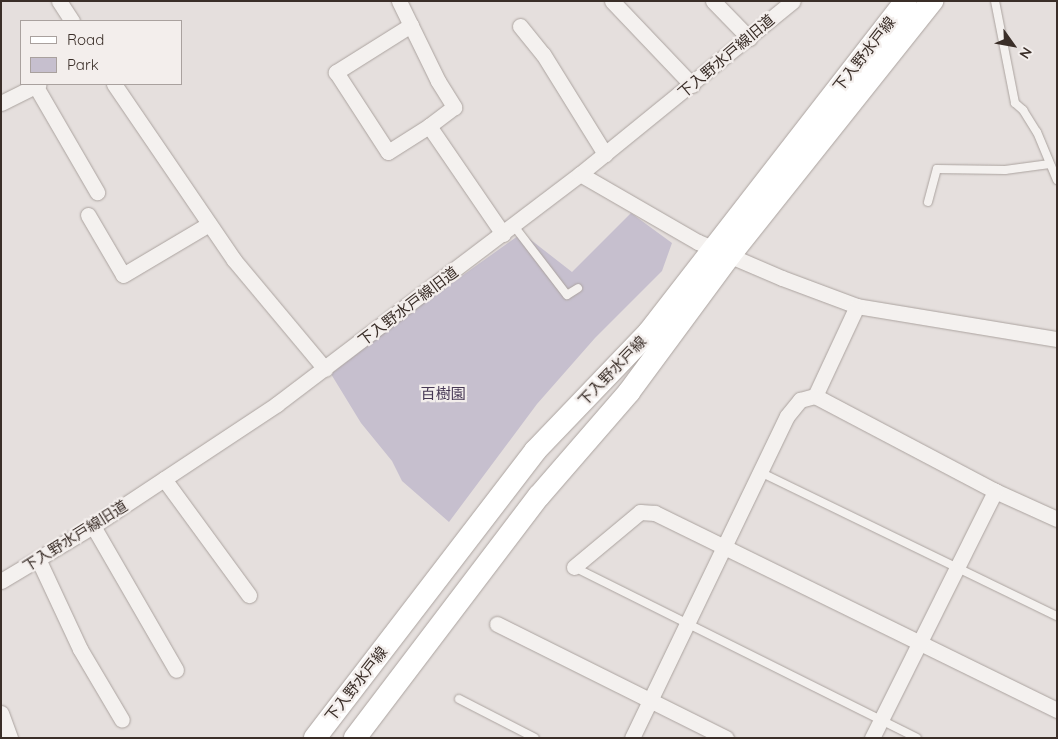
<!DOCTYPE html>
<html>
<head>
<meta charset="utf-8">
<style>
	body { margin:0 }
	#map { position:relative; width:1058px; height:739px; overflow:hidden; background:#e5dfdd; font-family:Quicksand,"Noto Sans JP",sans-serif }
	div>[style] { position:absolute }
	.green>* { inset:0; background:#c6bfce }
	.roads { filter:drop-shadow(0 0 1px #aba39f) drop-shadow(0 0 1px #aba39f) }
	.service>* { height:8px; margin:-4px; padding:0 4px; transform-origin:4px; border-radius:4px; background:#f4f1ef }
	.minor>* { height:15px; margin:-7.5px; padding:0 7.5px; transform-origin:7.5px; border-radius:7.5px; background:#f4f1ef }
	.secondary>* { height:22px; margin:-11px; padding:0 11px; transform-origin:11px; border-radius:11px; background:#fff }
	span { translate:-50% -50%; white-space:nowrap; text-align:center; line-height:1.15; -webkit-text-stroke:4.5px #f3eeec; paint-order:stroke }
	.street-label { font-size:15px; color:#3a2e28 }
	.park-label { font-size:15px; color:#463754 }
	.frame { position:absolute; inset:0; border:2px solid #3a2e28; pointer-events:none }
	.legend { position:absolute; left:20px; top:20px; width:162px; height:65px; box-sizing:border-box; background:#f3eeec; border:1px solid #a9a19e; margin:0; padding:6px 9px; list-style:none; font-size:15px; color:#3a2e28 }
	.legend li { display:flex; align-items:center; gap:10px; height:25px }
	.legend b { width:25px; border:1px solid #a9a19e }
	.north { position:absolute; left:988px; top:20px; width:50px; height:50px; -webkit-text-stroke:4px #f3eeec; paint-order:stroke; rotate:122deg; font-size:14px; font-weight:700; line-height:20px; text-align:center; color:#3a2e28 }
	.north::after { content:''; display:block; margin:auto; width:18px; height:22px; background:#3a2e28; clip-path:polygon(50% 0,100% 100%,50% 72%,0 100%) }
</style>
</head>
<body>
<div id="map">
	<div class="green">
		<div style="clip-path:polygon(631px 213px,672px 243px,662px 271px,595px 338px,537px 404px,449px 522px,402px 481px,392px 461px,361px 423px,331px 374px,400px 320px,522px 233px,572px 272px)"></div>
	</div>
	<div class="roads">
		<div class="service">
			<div style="left:995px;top:1px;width:104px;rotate:78.9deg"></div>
			<div style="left:1015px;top:103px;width:11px;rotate:41deg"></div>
			<div style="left:1023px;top:110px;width:26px;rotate:58deg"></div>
			<div style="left:1037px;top:132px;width:52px;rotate:67.4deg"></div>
			<div style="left:928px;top:202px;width:34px;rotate:-75deg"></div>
			<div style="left:937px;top:169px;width:68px;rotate:0.8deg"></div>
			<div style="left:1005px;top:170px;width:45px;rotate:-7.6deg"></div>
			<div style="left:514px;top:226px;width:87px;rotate:52.5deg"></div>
			<div style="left:567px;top:295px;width:13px;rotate:-32deg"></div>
			<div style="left:760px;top:472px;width:330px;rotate:25.9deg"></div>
			<div style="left:574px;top:567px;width:383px;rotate:26.5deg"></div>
			<div style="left:459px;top:699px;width:85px;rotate:27.2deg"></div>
		</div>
		<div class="minor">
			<div style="left:59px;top:1px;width:24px;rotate:57deg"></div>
			<div style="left:399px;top:1px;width:89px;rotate:64deg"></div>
			<div style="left:438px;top:81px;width:31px;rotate:58deg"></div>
			<div style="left:454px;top:107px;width:31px;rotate:143deg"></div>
			<div style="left:429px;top:126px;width:131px;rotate:55.6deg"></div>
			<div style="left:612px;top:1px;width:116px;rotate:46.4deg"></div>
			<div style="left:713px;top:1px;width:52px;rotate:45.8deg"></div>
			<div style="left:411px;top:25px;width:89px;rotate:147.9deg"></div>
			<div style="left:336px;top:72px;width:95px;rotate:57deg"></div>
			<div style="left:388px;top:152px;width:49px;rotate:-32.4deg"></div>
			<div style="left:520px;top:26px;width:36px;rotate:51deg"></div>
			<div style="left:543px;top:54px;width:118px;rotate:58.2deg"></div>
			<div style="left:114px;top:84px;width:213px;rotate:55.7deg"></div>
			<div style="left:234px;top:260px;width:142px;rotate:50.1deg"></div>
			<div style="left:35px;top:85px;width:124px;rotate:59.9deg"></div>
			<div style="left:1px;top:103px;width:42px;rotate:-26.6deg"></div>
			<div style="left:580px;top:174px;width:136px;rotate:30deg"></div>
			<div style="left:698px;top:242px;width:91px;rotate:23.2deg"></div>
			<div style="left:782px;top:278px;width:80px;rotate:20.5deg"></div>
			<div style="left:857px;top:306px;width:203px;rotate:9.4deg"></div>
			<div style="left:88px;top:215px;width:69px;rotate:59.7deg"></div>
			<div style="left:123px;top:275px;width:100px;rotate:-30.7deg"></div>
			<div style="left:815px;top:396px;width:99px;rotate:-65deg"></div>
			<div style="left:164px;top:479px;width:144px;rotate:53.8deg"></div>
			<div style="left:93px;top:526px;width:166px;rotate:60deg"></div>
			<div style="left:39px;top:561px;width:97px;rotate:65deg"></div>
			<div style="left:80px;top:649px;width:82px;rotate:59.4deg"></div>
			<div style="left:574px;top:567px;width:86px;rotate:-39.8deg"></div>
			<div style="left:640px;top:512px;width:15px;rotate:4deg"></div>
			<div style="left:655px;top:513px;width:448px;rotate:26.1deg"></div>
			<div style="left:1px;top:581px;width:107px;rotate:-30.9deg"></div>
			<div style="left:93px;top:526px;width:221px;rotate:-33.5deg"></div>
			<div style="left:277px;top:404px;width:380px;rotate:-37.2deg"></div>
			<div style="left:580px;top:174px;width:274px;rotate:-39.1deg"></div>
			<div style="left:497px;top:624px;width:256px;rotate:26.5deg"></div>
			<div style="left:1px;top:713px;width:27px;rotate:70deg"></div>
			<div style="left:632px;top:738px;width:357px;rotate:-64.3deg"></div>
			<div style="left:787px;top:416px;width:21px;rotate:-51deg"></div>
			<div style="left:800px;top:400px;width:16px;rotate:-15deg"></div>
			<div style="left:815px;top:396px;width:204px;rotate:27.8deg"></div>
			<div style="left:995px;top:491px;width:68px;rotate:24.3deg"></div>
			<div style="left:872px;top:738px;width:276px;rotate:-63.5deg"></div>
		</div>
		<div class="secondary">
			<div style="left:315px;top:738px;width:362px;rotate:-52.5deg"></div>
			<div style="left:535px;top:451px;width:165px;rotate:-46.2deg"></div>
			<div style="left:649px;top:332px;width:419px;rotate:-52.2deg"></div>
			<div style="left:355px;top:738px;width:304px;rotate:-52.8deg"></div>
			<div style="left:539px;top:496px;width:138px;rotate:-49.1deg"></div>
			<div style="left:629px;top:392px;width:170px;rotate:-53.6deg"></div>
			<div style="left:730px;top:255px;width:325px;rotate:-51.5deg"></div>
		</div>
	</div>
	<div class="street-label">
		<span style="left:864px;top:54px;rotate:-52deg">下入野水戸線</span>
		<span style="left:726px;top:56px;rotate:-40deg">下入野水戸線旧道</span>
		<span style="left:408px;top:306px;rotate:-37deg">下入野水戸線旧道</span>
		<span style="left:612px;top:371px;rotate:-46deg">下入野水戸線</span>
		<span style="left:75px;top:536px;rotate:-32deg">下入野水戸線旧道</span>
		<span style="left:356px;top:684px;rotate:-52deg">下入野水戸線</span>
	</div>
	<div class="park-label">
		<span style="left:443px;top:394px">百樹園</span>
	</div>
	<div class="frame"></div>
	<ul class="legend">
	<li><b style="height:6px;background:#fff"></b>Road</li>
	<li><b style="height:14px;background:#c6bfce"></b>Park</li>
	</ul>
	<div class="north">N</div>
</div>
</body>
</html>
